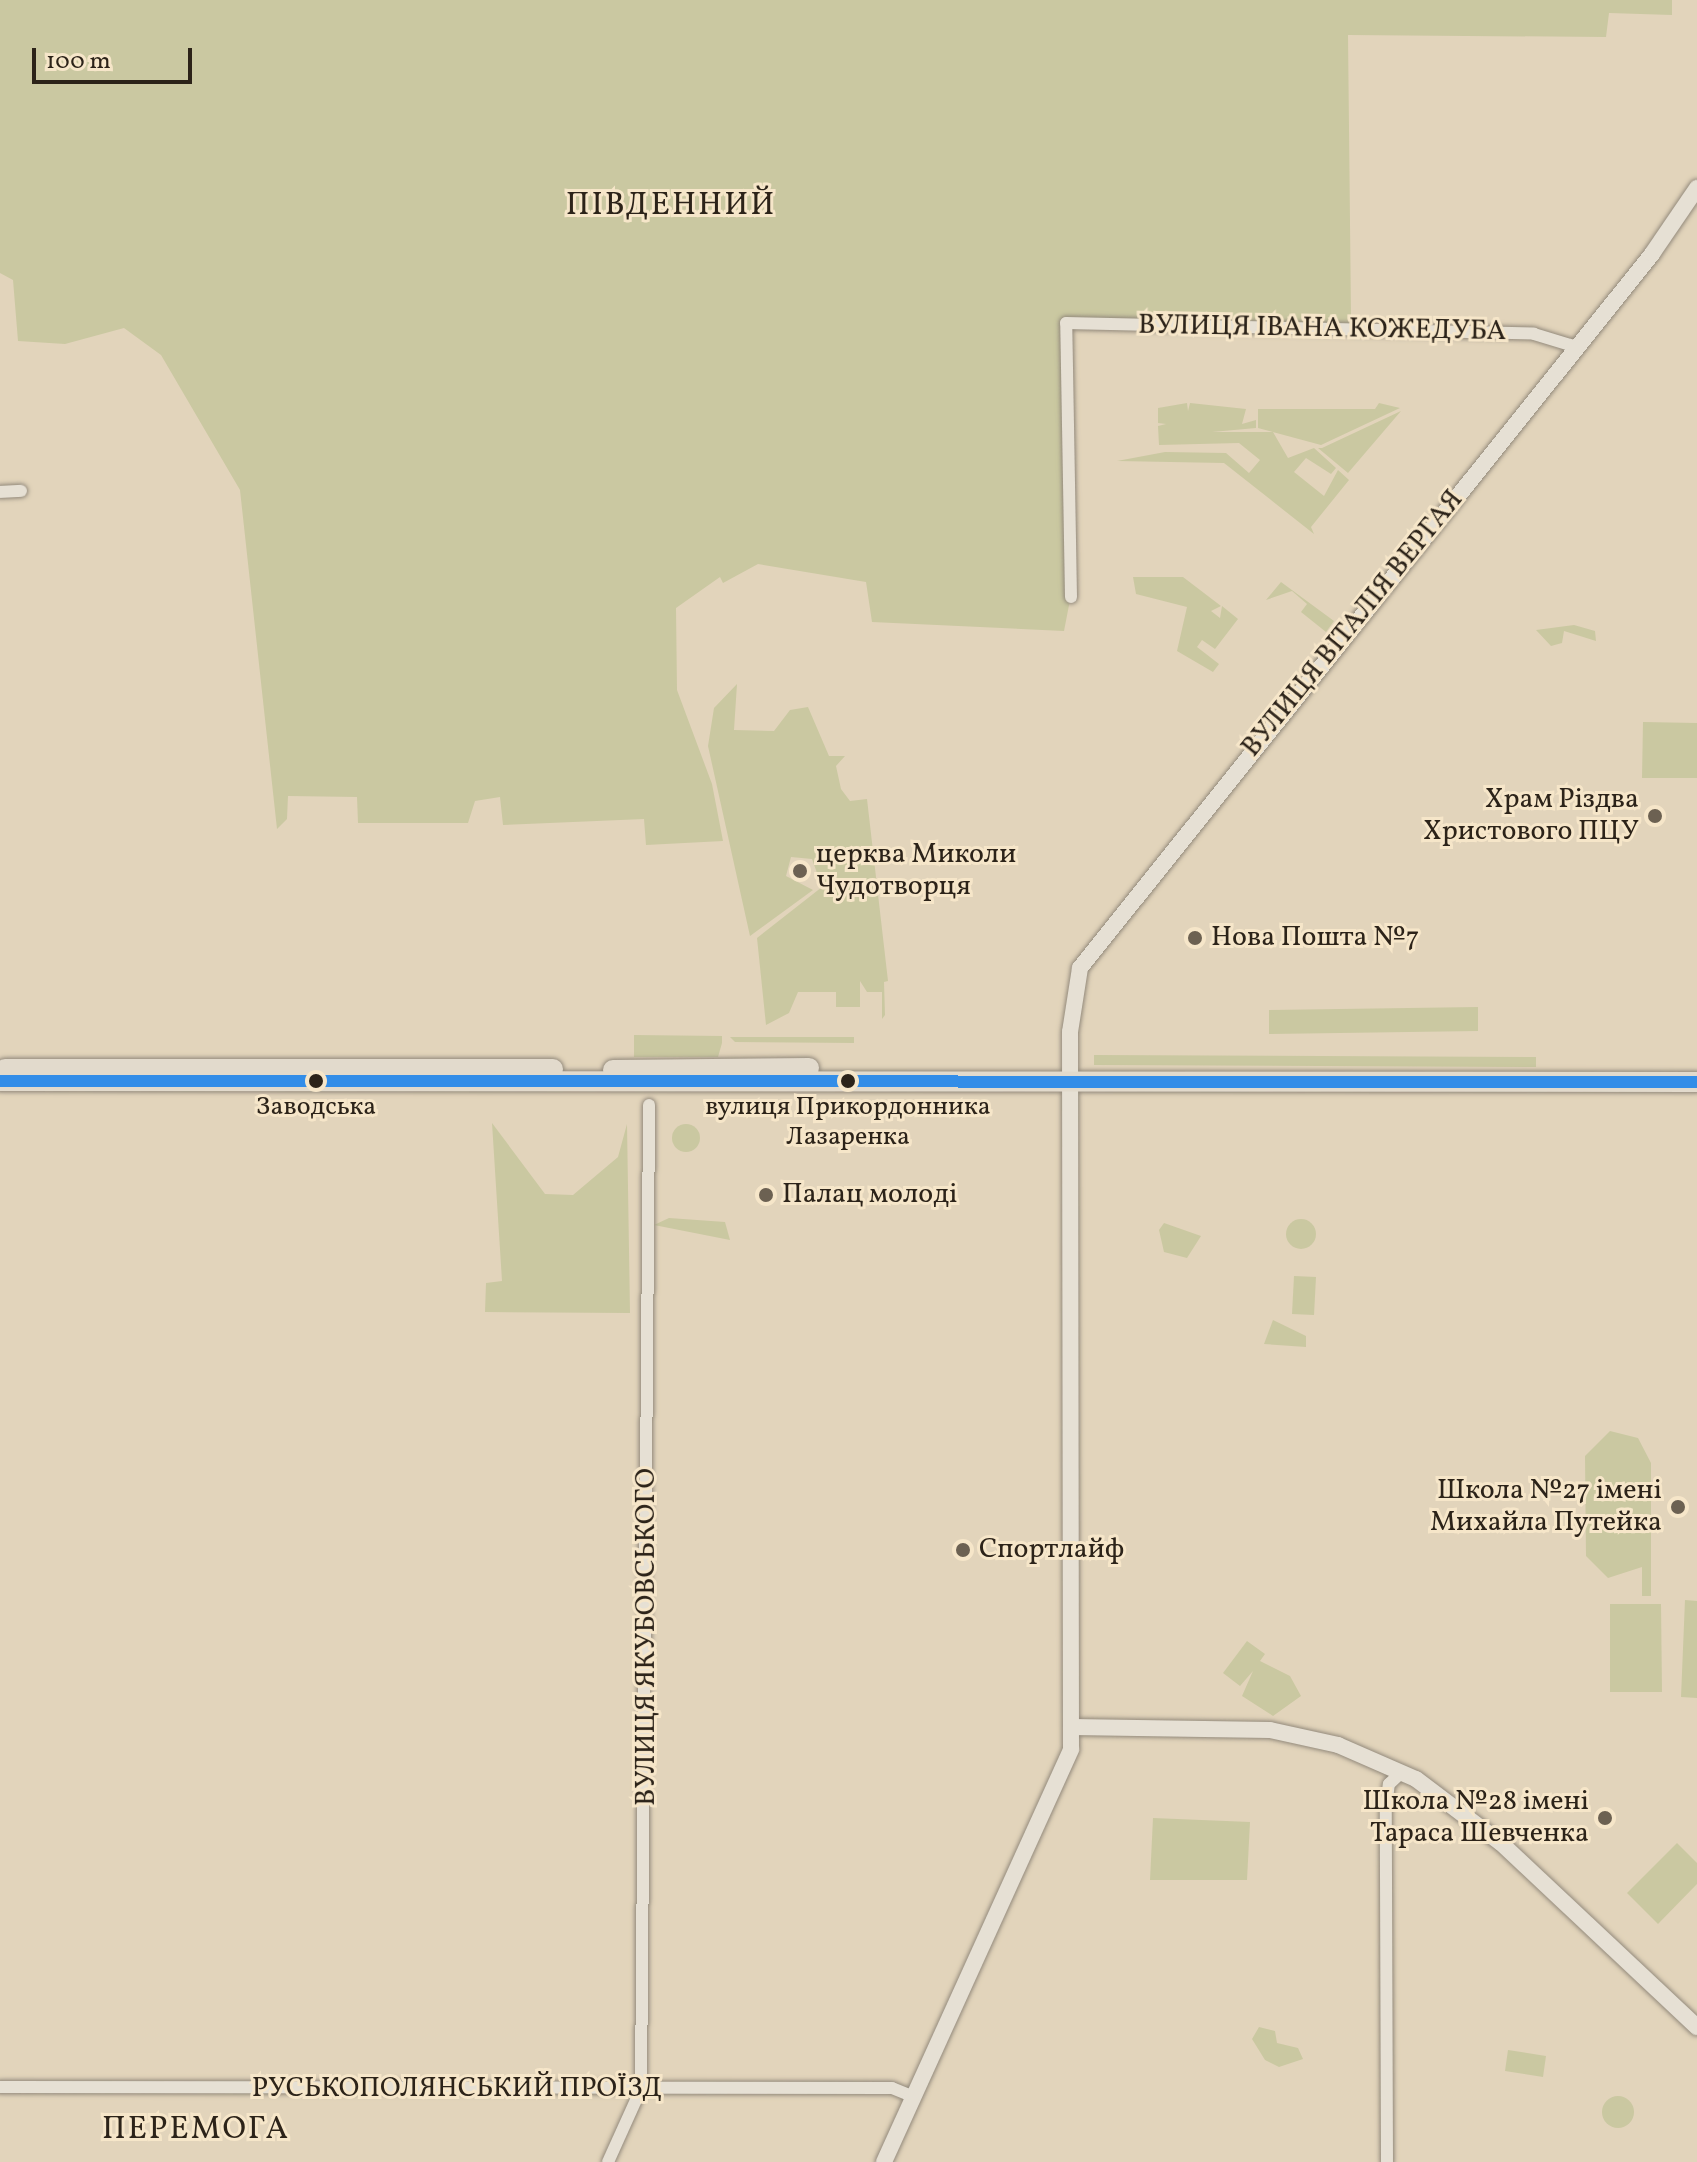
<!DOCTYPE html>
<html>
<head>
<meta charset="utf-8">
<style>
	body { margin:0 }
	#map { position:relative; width:1697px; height:2162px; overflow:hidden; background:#e2d4bb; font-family:Vollkorn,serif }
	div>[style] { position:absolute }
	.green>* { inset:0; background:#cac8a1 }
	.round { border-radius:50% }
	.roads { filter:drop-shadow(0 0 2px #938a7c) drop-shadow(0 0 2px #938a7c) }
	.minor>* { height:12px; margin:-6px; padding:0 6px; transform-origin:6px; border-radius:6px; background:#e6e0d4 }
	.tertiary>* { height:16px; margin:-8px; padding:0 8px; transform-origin:8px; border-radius:8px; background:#e6e0d4 }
	.primary>* { height:20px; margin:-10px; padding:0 10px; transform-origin:10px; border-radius:10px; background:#e2dacc }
	.bus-1>* { height:12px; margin:-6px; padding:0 6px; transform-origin:6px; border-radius:6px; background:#328de8 }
	.dots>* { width:22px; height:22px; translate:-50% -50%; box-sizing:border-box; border:4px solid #f6e6c9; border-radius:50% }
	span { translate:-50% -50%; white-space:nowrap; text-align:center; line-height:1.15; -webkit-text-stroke:6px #f6e6c9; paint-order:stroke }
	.bus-label { font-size:26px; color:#2c2319 }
	.street-label { font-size:28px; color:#2c2319 }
	.poi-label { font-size:28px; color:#2c2319 }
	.right { translate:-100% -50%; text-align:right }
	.left { translate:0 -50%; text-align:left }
	.quarter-label { font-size:32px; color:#2c2319; letter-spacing:2px }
	.scale { position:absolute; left:32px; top:48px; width:160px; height:36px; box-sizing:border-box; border:4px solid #2c2319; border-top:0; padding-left:10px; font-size:24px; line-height:28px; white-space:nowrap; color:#2c2319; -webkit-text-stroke:6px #f6e6c9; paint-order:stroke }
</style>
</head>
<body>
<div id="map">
	<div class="green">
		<div style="clip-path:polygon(0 0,1672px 0,1672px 15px,1609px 13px,1606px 37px,1348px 35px,1351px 316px,1359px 330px,1066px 324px,1070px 600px,1064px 631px,872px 622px,866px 582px,758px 564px,723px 583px,720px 577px,676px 608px,677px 690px,712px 784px,723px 841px,646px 845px,644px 819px,503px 825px,500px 797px,475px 801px,468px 823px,358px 823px,357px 797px,288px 796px,287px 819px,277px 829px,240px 490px,161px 355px,124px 328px,65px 344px,18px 341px,13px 280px,0 273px)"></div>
		<div style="clip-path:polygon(1187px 403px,1188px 411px,1190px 403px,1246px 409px,1242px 424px,1256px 420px,1256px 428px,1212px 432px,1273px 432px,1288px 458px,1314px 448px,1336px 468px,1331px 474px,1306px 458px,1294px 472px,1324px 496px,1338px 470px,1349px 480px,1311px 527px,1314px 534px,1224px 463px,1117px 461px,1165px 452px,1226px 453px,1249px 473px,1260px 460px,1239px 443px,1159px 445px,1158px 426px,1166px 424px,1158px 423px,1158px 408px)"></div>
		<div style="clip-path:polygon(1379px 403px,1400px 408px,1321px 445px,1258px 428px,1258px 409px,1375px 409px)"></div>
		<div style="clip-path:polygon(1401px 411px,1348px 473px,1318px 448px,1322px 448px)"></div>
		<div style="clip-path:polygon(1133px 577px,1183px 577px,1221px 606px,1211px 611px,1220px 618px,1222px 606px,1238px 619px,1215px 649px,1202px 640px,1197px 647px,1219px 664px,1213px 672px,1177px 651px,1187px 607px,1136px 594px)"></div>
		<div style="clip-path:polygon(1281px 582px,1334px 621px,1326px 632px,1301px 612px,1307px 604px,1292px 591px,1266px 600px)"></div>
		<div style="clip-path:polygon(1574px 625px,1595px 631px,1596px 641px,1564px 631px,1562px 643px,1551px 646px,1536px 630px)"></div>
		<div style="clip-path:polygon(737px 684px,734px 730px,774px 731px,790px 710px,808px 707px,829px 756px,845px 756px,836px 766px,841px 789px,850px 801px,867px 799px,888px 981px,884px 982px,885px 1015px,882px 1019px,882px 992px,867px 992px,860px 981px,860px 1007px,836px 1007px,836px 992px,798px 992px,789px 1013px,766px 1025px,757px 938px,822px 887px,812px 859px,791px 857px,786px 876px,813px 890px,750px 936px,708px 746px,714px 708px)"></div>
		<div style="clip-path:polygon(1643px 722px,1697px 723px,1697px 778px,1642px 778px)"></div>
		<div style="clip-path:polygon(1478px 1007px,1478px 1031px,1269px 1034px,1269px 1010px)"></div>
		<div style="clip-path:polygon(634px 1035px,722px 1036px,722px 1043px,718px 1057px,634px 1057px)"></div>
		<div style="clip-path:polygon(730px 1037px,854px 1037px,854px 1043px,735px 1042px)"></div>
		<div style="clip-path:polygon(1094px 1055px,1536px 1057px,1536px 1067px,1094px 1065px)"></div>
		<div style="clip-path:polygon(492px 1123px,545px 1194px,573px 1195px,618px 1157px,627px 1124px,630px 1313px,485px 1312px,486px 1283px,502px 1281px)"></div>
		<div class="round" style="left:672px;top:1124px;width:28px;height:28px"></div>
		<div style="clip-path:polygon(669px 1218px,725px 1222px,730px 1240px,654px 1225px)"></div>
		<div class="round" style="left:1286px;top:1219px;width:30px;height:30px"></div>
		<div style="clip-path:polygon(1164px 1223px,1201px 1236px,1187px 1258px,1164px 1252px,1159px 1230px)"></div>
		<div style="clip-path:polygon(1294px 1276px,1316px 1277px,1314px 1315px,1292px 1314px)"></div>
		<div style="clip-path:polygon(1273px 1320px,1306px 1336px,1306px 1347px,1264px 1344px)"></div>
		<div style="clip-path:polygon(1610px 1431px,1638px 1438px,1651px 1463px,1651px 1596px,1642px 1596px,1642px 1567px,1608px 1578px,1586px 1556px,1585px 1456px)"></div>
		<div style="clip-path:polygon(1685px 1600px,1697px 1601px,1697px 1698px,1681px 1697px)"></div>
		<div style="clip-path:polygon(1610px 1604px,1661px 1604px,1662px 1692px,1610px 1692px)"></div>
		<div style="clip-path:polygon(1247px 1641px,1265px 1654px,1260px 1661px,1290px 1676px,1301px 1696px,1273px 1716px,1242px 1696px,1253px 1671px,1240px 1686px,1223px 1673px)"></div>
		<div style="clip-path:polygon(1153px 1818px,1250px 1822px,1247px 1880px,1150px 1880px)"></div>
		<div style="clip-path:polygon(1677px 1843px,1697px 1863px,1697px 1884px,1658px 1924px,1627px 1893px)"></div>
		<div style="clip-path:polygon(1259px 2027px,1275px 2031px,1277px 2043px,1298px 2048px,1303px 2059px,1279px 2067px,1265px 2060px,1252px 2039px)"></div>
		<div style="clip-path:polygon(1508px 2050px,1546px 2056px,1543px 2077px,1505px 2071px)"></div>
		<div class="round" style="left:1602px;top:2096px;width:32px;height:32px"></div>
	</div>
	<div class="roads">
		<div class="minor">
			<div style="left:0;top:492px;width:21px;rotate:-3deg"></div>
			<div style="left:1071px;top:597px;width:274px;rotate:-91deg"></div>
			<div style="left:1066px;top:323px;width:468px;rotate:1.3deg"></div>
			<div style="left:1534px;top:334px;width:45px;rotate:16.8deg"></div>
			<div style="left:0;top:2087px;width:892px;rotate:0.06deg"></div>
			<div style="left:892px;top:2088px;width:22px;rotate:22deg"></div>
			<div style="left:608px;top:2162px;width:80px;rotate:-65.7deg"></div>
			<div style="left:641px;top:2089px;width:984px;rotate:-89.53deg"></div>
			<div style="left:1387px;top:2162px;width:355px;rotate:-90.2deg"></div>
			<div style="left:1386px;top:1807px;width:23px;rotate:-83deg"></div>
			<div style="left:1389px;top:1784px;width:16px;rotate:-43deg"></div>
		</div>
		<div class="tertiary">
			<div style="left:1072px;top:1727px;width:198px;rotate:0.9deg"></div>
			<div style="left:1270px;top:1730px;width:70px;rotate:12.4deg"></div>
			<div style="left:1338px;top:1745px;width:85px;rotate:23.6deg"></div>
			<div style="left:1416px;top:1779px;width:106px;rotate:37deg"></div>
			<div style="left:1501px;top:1843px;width:269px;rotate:43.2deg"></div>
			<div style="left:884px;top:2162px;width:453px;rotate:-65.6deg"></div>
			<div style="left:1071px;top:1749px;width:717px;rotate:-90.08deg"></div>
			<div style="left:1070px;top:1032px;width:65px;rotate:-81.1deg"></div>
			<div style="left:1080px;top:968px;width:915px;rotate:-51.3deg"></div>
			<div style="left:1652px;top:254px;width:80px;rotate:-55.7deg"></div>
		</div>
		<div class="primary">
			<div style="left:5px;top:1069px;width:548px"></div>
			<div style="left:613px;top:1070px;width:196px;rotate:-0.6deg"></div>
			<div style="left:0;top:1081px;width:1697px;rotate:0.03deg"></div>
		</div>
	</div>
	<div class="bus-1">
		<div style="left:0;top:1081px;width:1697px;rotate:0.03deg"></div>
	</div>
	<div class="dots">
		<div style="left:1655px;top:816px;background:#6c6152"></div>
		<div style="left:800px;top:871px;background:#6c6152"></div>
		<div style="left:1195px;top:938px;background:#6c6152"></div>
		<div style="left:316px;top:1081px;background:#2c2319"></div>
		<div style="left:848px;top:1081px;background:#2c2319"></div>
		<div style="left:766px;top:1195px;background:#6c6152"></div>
		<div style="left:1678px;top:1507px;background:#6c6152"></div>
		<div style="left:963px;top:1550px;background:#6c6152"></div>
		<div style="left:1605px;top:1818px;background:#6c6152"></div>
	</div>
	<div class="bus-label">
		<span style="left:316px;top:1108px">Заводська</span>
		<span style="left:848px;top:1123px">вулиця Прикордонника<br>Лазаренка</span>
	</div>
	<div class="street-label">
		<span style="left:1322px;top:329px;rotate:1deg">ВУЛИЦЯ ІВАНА КОЖЕДУБА</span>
		<span style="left:1353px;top:624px;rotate:-51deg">ВУЛИЦЯ ВІТАЛІЯ ВЕРГАЯ</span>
		<span style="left:647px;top:1637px;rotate:-90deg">ВУЛИЦЯ ЯКУБОВСЬКОГО</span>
		<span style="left:457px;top:2089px">РУСЬКОПОЛЯНСЬКИЙ ПРОЇЗД</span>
	</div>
	<div class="poi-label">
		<span class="right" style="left:1639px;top:816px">Храм Різдва<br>Христового ПЦУ</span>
		<span class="left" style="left:816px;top:871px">церква Миколи<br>Чудотворця</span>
		<span class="left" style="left:1211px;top:938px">Нова Пошта №7</span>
		<span class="left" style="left:782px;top:1195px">Палац молоді</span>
		<span class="right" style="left:1662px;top:1507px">Школа №27 імені<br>Михайла Путейка</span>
		<span class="left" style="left:979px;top:1550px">Спортлайф</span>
		<span class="right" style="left:1589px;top:1818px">Школа №28 імені<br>Тараса Шевченка</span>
	</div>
	<div class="quarter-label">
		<span style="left:671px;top:206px">ПІВДЕННИЙ</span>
		<span style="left:196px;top:2130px">ПЕРЕМОГА</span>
	</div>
	<div class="scale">100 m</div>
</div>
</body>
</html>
